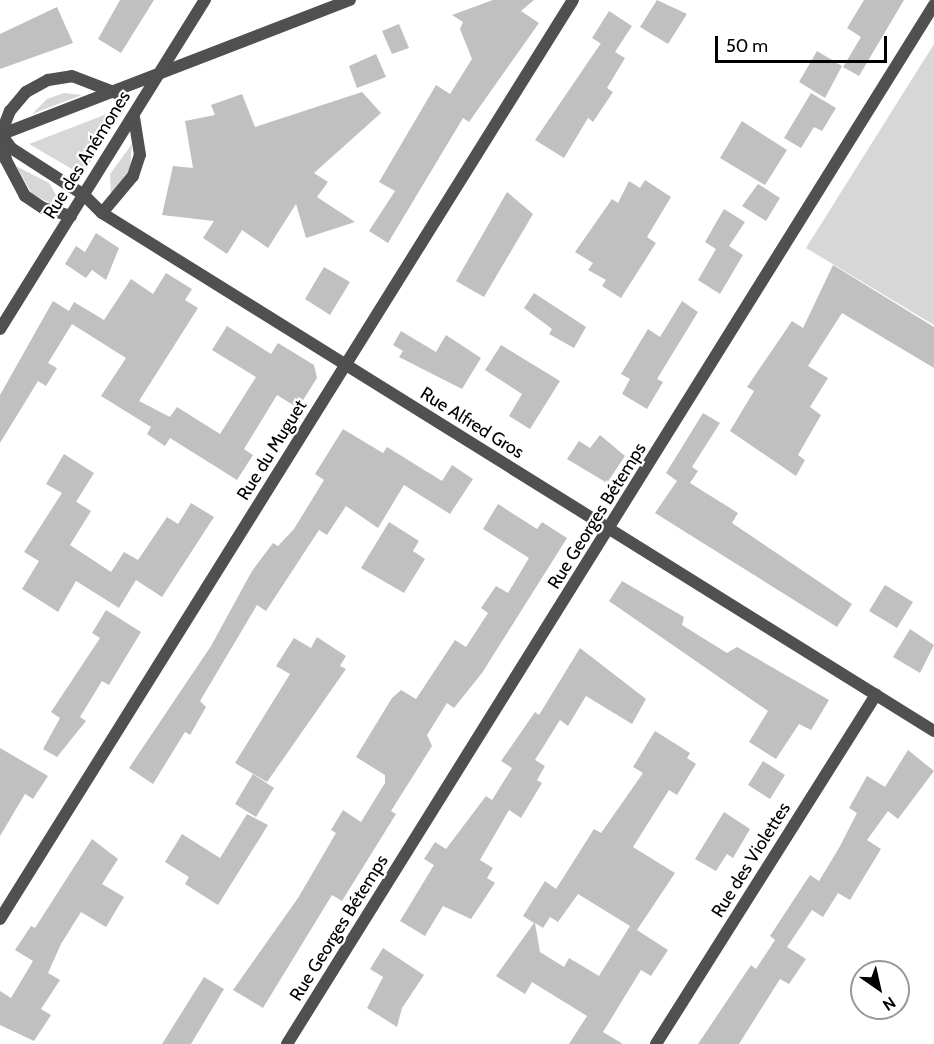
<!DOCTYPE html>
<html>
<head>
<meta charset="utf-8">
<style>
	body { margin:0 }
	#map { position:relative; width:934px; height:1044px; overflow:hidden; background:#fff; font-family:Cabin,sans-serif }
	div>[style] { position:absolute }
	.green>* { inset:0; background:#d7d7d7 }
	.building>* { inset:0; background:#c0c0c0 }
	.minor>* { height:12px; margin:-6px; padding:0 6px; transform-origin:6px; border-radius:6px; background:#505050 }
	span { translate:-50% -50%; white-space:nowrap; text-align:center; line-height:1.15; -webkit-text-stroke:4.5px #fff; paint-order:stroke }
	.street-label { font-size:18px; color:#000 }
	.north { position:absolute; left:850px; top:960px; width:60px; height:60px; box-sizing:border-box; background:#fff; border:2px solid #999; border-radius:50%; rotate:146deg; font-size:16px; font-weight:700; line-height:24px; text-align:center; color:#000 }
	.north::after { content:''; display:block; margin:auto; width:21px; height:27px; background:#000; clip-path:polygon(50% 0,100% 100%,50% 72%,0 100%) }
	.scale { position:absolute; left:715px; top:36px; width:172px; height:27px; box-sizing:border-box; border:3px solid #000; border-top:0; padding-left:8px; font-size:18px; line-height:21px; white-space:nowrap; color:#000; -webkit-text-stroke:4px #fff; paint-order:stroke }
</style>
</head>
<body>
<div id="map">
	<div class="green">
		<div style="clip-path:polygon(934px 44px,934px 325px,806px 248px)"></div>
		<div style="clip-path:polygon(64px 93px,82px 95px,32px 114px,47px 99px)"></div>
		<div style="clip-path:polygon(125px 107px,82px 175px,29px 144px)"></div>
		<div style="clip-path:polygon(132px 144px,130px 170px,111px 196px,110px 174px)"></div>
		<div style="clip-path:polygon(16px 166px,49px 183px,60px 202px,54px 205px,32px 194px)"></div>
	</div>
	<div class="building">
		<div style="clip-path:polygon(120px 0,154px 0,121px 53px,98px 39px)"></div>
		<div style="clip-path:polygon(493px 0,534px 0,521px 11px,539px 23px,469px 122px,463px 118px,388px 243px,369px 231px,395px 191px,379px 182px,436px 85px,450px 94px,472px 59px,460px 29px,463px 22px,452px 15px)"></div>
		<div style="clip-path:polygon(657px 0,687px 14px,668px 44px,640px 27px)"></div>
		<div style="clip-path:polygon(864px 0,904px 0,859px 76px,843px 67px,861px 37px,847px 28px)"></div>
		<div style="clip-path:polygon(57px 7px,73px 43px,0 69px,0 34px)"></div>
		<div style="clip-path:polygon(609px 11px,632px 26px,615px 52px,625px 58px,607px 88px,613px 92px,593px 122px,588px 118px,564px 158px,535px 140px,601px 43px,613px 51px,592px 38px)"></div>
		<div style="clip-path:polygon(399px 24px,409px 48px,392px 54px,382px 31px)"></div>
		<div style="clip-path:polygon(817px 51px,842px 66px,825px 98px,799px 82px)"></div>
		<div style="clip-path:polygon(376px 54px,386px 77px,357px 88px,349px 66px)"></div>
		<div style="clip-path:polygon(362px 92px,381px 113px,314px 173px,328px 182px,317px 197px,355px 222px,306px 238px,296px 204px,268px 248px,242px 230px,227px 254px,203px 238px,214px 221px,162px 215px,173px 166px,193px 168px,185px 121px,215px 115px,211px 105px,242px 94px,255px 127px)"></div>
		<div style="clip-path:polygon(811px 93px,836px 108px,822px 131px,814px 127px,801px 148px,784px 138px)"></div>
		<div style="clip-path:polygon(742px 121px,787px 150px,765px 185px,720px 158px)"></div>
		<div style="clip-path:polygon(645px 180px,671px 197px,647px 237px,656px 243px,621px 298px,602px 286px,606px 280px,588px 270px,593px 263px,575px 252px,612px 199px,618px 203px,629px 181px,640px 188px)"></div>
		<div style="clip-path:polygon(758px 184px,780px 198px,766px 221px,742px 206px)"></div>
		<div style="clip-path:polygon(507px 192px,533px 214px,484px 297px,456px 281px)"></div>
		<div style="clip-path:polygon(724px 209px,745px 222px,729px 246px,743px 255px,720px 294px,698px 280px,716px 249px,705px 242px)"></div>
		<div style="clip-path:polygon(96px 233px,119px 248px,106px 280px,92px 270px,86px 278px,65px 264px,76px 246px,85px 252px)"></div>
		<div style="clip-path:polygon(833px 265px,934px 327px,934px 368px,842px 313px,808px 366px,828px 378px,810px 407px,821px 415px,798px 455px,805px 460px,796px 476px,730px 431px,754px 391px,747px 387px,792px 321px,803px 328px)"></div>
		<div style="clip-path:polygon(324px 267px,350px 282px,330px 315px,305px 299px)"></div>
		<div style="clip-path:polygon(166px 273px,192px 289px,185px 300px,198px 308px,139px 401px,170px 417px,177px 407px,220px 434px,256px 377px,212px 350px,227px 326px,271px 354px,278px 343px,314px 365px,317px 378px,298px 408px,277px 395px,244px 449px,253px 455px,237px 480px,170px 438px,165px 446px,147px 434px,151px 427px,101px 396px,126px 358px,72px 324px,48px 363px,57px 368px,46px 386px,38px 381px,0 443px,0 395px,53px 301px,69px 311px,74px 302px,104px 320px,131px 279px,153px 294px)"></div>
		<div style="clip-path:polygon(534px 293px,586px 327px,574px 348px,549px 334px,552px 329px,524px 308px)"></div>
		<div style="clip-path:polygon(682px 301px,698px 312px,657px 379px,663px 382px,647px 409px,622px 394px,630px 379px,621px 374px,648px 329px,660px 337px)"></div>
		<div style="clip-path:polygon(401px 331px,436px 352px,446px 335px,481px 358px,462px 389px,399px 357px,403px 351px,393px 345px)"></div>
		<div style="clip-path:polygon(501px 345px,560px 381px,530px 429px,509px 416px,522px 394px,485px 370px)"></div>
		<div style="clip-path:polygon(703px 413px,720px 423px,692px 467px,698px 471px,690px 483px,738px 513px,732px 523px,852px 604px,837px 627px,655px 513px,677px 481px,666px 473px)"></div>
		<div style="clip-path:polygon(343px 429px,383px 453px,387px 447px,442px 481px,452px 465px,473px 479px,450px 514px,404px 485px,378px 528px,346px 506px,327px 535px,319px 530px,266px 611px,257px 605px,200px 701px,206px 707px,190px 735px,185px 732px,153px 784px,129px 768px,211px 646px,252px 571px,273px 543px,278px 546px,294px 529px,324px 480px,315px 474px)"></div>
		<div style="clip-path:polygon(600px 435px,625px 456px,607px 483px,567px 459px,579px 441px,590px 448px)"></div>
		<div style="clip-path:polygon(64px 454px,94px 473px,76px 502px,67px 496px,91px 511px,70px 545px,111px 572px,124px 552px,138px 560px,167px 517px,178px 524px,191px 503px,214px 517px,162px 597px,136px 580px,119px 608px,76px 581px,58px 612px,22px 589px,39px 561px,24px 552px,62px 493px,46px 484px)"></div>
		<div style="clip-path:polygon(498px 504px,537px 529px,542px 522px,567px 538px,482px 673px,454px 708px,447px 703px,427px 735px,432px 746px,391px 811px,396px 814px,342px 901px,332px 895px,263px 1008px,233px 990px,298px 898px,336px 833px,331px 830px,343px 810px,361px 822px,385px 783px,385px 775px,356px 757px,392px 698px,401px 690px,416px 699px,455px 640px,466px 647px,488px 613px,481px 608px,496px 586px,508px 593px,529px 558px,483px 529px)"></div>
		<div style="clip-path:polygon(389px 522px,419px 541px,413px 551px,425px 559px,404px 593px,361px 568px)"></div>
		<div style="clip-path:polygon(622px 581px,684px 617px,682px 625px,727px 653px,737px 647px,829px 700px,811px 730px,799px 724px,776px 759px,749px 742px,768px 711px,609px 601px)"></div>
		<div style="clip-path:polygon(885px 585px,913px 602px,897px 628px,869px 611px)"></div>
		<div style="clip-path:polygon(106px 610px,141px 632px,109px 685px,102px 681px,80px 717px,86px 721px,57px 757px,43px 749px,60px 718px,51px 712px,100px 638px,92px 633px)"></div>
		<div style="clip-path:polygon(910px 629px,934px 645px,920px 673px,893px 657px)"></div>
		<div style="clip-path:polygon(317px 637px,346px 656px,340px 666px,346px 669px,267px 782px,235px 763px,290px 674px,276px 666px,294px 638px,311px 648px)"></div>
		<div style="clip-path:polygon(580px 648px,646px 699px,632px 724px,586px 696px,568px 726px,560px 720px,535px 760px,545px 766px,537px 780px,542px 783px,521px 818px,509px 810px,480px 860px,493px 868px,487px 878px,495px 883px,471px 919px,443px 906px,425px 936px,400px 921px,434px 865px,424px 859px,435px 842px,446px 849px,486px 796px,492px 800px,512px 768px,501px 761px,535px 712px,539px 715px)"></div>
		<div style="clip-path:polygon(evenodd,655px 731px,690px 753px,687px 758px,696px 764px,677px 795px,669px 790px,633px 847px,675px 873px,637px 930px,668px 950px,651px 976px,641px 970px,603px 1032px,623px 1044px,569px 1044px,587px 1016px,532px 982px,525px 994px,496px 976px,534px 923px,523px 916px,545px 881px,556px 889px,594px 829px,601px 833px,643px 773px,633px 767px,655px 731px,578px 894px,630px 926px,599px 976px,569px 958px,564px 967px,540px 952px,535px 923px,543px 928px,550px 917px,558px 922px,578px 894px)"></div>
		<div style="clip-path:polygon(0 748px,48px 776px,33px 799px,25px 794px,0 836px)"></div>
		<div style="clip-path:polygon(908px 750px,934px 771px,898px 819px,888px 811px,867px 840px,881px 849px,850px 900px,838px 893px,823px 917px,812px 910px,787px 947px,806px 959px,789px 984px,780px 979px,739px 1044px,698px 1044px,751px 965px,756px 969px,775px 940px,770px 936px,810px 875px,819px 881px,839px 848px,857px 813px,849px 808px,867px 776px,885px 787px)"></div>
		<div style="clip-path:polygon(763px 761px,785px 775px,770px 799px,748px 785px)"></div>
		<div style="clip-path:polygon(253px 774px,274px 788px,256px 817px,235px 804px)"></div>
		<div style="clip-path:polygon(724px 812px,750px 829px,733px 858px,727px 854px,716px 871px,695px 859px)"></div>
		<div style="clip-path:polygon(247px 814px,268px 825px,218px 905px,185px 884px,189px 877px,165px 862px,182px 834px,220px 858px)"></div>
		<div style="clip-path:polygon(92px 839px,118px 859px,102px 884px,124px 897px,106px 927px,81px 912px,61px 944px,48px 973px,60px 980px,41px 1009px,51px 1015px,34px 1041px,0 1025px,0 991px,11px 998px,33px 961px,15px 950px,31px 926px,35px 928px)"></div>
		<div style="clip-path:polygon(383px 948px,424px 975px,402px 1008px,397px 1027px,367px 1008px,383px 977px,370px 969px)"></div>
		<div style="clip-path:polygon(204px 977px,224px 989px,191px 1044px,162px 1044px)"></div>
	</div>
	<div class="minor">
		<div style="left:1px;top:134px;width:17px;rotate:54deg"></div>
		<div style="left:11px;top:148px;width:87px;rotate:32.8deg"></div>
		<div style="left:84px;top:195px;width:25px;rotate:45deg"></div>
		<div style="left:102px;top:213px;width:980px;rotate:31.91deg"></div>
		<div style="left:0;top:135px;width:375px;rotate:-21.1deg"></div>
		<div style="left:102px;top:213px;width:48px;rotate:-50deg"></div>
		<div style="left:133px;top:176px;width:22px;rotate:-72deg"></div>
		<div style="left:140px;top:155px;width:38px;rotate:-99deg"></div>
		<div style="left:71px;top:216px;width:29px;rotate:-164deg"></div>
		<div style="left:43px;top:208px;width:22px;rotate:-146deg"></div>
		<div style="left:25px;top:196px;width:41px;rotate:-117.8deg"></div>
		<div style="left:6px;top:160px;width:26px;rotate:-101deg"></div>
		<div style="left:1px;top:134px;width:25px;rotate:-69deg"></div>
		<div style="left:10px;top:111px;width:25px;rotate:-50deg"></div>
		<div style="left:26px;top:92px;width:25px;rotate:-29deg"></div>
		<div style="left:48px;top:80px;width:24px;rotate:-9deg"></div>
		<div style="left:72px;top:76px;width:47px;rotate:21.1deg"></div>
		<div style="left:0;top:329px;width:388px;rotate:-58.1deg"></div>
		<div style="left:0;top:919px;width:1083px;rotate:-58.06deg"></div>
		<div style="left:287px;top:1044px;width:1224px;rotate:-58.09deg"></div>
		<div style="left:656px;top:1044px;width:413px;rotate:-57.8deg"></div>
	</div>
	<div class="street-label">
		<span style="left:87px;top:155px;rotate:-58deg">Rue des Anémones</span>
		<span style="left:472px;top:423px;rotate:32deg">Rue Alfred Gros</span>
		<span style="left:272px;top:450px;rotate:-58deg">Rue du Muguet</span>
		<span style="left:597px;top:516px;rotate:-58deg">Rue Georges Bétemps</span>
		<span style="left:751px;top:860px;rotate:-58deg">Rue des Violettes</span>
		<span style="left:339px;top:928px;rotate:-58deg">Rue Georges Bétemps</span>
	</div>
	<div class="north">N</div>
	<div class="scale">50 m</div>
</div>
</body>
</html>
